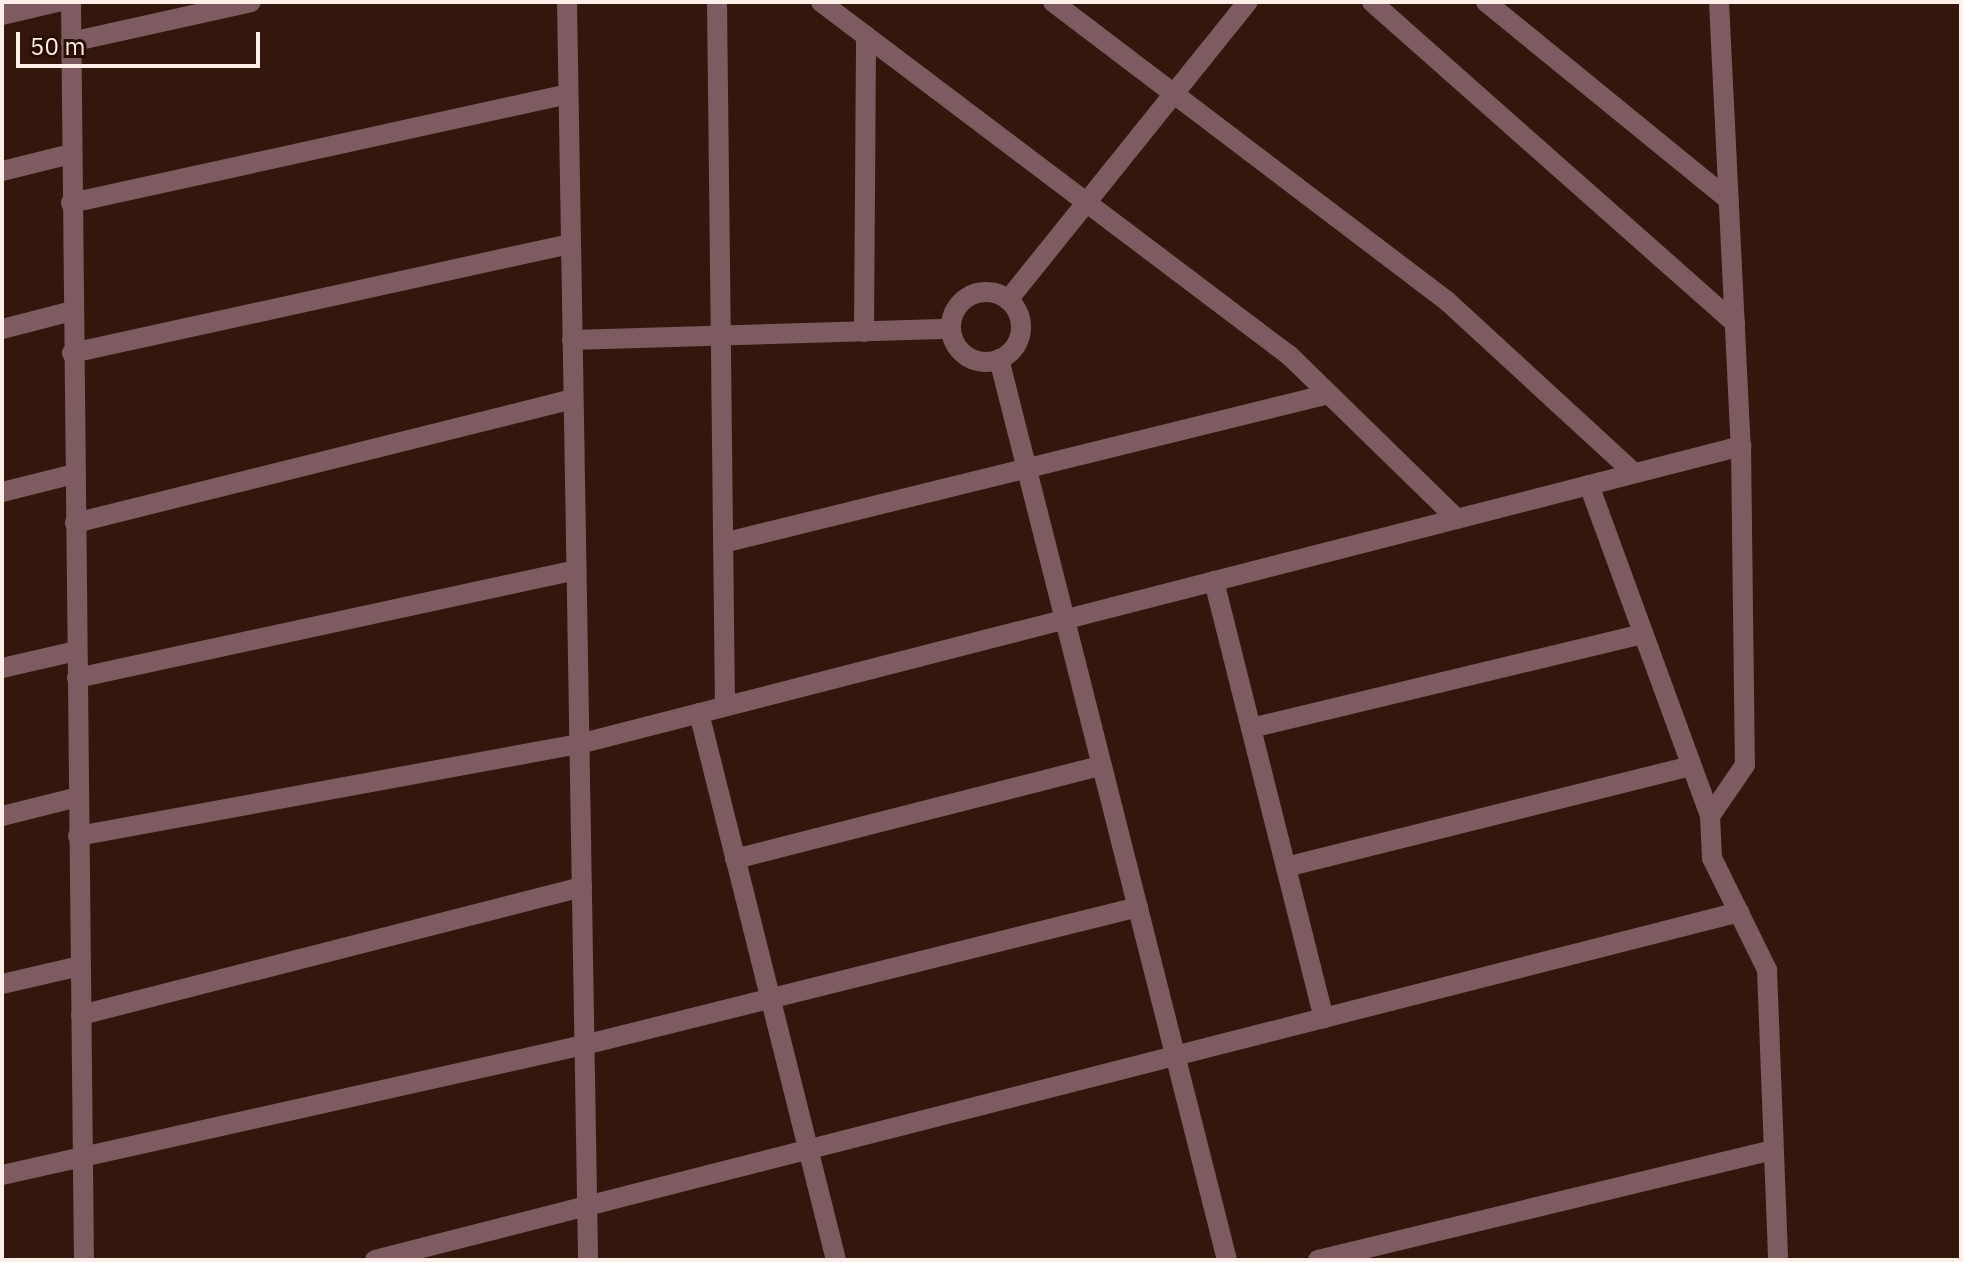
<!DOCTYPE html>
<html>
<head>
<meta charset="utf-8">
<style>
	body { margin:0 }
	#map { position:relative; width:1963px; height:1262px; overflow:hidden; background:#33170d; font-family:"IBM Plex Sans",sans-serif }
	div>[style] { position:absolute }
	.minor>* { height:20px; margin:-10px; padding:0 10px; transform-origin:10px; border-radius:10px; background:#7e5b60 }
	.minor>.ring { margin:-10px; padding:0; box-sizing:content-box; background:none; border:20px solid #7e5b60; border-radius:50% }
	span { translate:-50% -50%; white-space:nowrap; text-align:center; line-height:1.15; -webkit-text-stroke:8px #280e04; paint-order:stroke }
	.frame { position:absolute; inset:0; border:4px solid #feeee8; pointer-events:none }
	.scale { position:absolute; left:16px; top:32px; width:244px; height:36px; box-sizing:border-box; border:4px solid #feeee8; border-top:0; padding-left:10px; font-size:24px; line-height:28px; white-space:nowrap; color:#feeee8; -webkit-text-stroke:6px #280e04; paint-order:stroke }
</style>
</head>
<body>
<div id="map">
	<div class="minor">
		<div style="left:71px;top:2px;width:1258px;rotate:89.41deg"></div>
		<div style="left:567px;top:2px;width:1258px;rotate:89.04deg"></div>
		<div style="left:717px;top:2px;width:704px;rotate:89.35deg"></div>
		<div style="left:821px;top:2px;width:588px;rotate:37.05deg"></div>
		<div style="left:1290px;top:356px;width:233px;rotate:44.3deg"></div>
		<div style="left:1053px;top:2px;width:495px;rotate:37.2deg"></div>
		<div style="left:1447px;top:301px;width:254px;rotate:42.6deg"></div>
		<div style="left:1372px;top:2px;width:485px;rotate:41.5deg"></div>
		<div style="left:1486px;top:2px;width:313px;rotate:39.2deg"></div>
		<div style="left:1719px;top:2px;width:445px;rotate:87.2deg"></div>
		<div style="left:1741px;top:446px;width:319px;rotate:89.3deg"></div>
		<div style="left:1745px;top:765px;width:62px;rotate:124.5deg"></div>
		<div style="left:1710px;top:816px;width:42px;rotate:87.3deg"></div>
		<div style="left:1712px;top:858px;width:125px;rotate:63.8deg"></div>
		<div style="left:1767px;top:970px;width:290px;rotate:87.8deg"></div>
		<div style="left:2px;top:15px;width:57px;rotate:-13.1deg"></div>
		<div style="left:71px;top:42px;width:184px;rotate:-12.5deg"></div>
		<div style="left:2px;top:171px;width:71px;rotate:-13.8deg"></div>
		<div style="left:71px;top:203px;width:509px;rotate:-12.37deg"></div>
		<div class="ring" style="left:951px;top:292px;width:50px;height:50px"></div>
		<div style="left:1008px;top:300px;width:383px;rotate:-51.2deg"></div>
		<div style="left:2px;top:329px;width:72px;rotate:-14.4deg"></div>
		<div style="left:864px;top:332px;width:296px;rotate:-89.6deg"></div>
		<div style="left:572px;top:340px;width:379px;rotate:-1.7deg"></div>
		<div style="left:72px;top:353px;width:510px;rotate:-12.35deg"></div>
		<div style="left:999px;top:359px;width:929px;rotate:75.8deg"></div>
		<div style="left:1589px;top:485px;width:352px;rotate:69.9deg"></div>
		<div style="left:2px;top:492px;width:74px;rotate:-14deg"></div>
		<div style="left:75px;top:523px;width:513px;rotate:-13.98deg"></div>
		<div style="left:723px;top:543px;width:624px;rotate:-13.81deg"></div>
		<div style="left:1214px;top:581px;width:451px;rotate:75.9deg"></div>
		<div style="left:2px;top:668px;width:76px;rotate:-12.9deg"></div>
		<div style="left:77px;top:678px;width:511px;rotate:-12.21deg"></div>
		<div style="left:699px;top:713px;width:564px;rotate:75.94deg"></div>
		<div style="left:1251px;top:728px;width:403px;rotate:-13.5deg"></div>
		<div style="left:2px;top:816px;width:78px;rotate:-14deg"></div>
		<div style="left:78px;top:836px;width:509px;rotate:-10.41deg"></div>
		<div style="left:579px;top:744px;width:1200px;rotate:-14.38deg"></div>
		<div style="left:735px;top:859px;width:378px;rotate:-14.3deg"></div>
		<div style="left:1286px;top:867px;width:418px;rotate:-14deg"></div>
		<div style="left:2px;top:984px;width:80px;rotate:-13deg"></div>
		<div style="left:81px;top:1015px;width:517px;rotate:-14.33deg"></div>
		<div style="left:2px;top:1175px;width:596px;rotate:-12.59deg"></div>
		<div style="left:584px;top:1045px;width:571px;rotate:-13.99deg"></div>
		<div style="left:375px;top:1260px;width:1408px;rotate:-14.31deg"></div>
		<div style="left:1318px;top:1260px;width:468px;rotate:-13.6deg"></div>
	</div>
	<div class="frame"></div>
	<div class="scale">50 m</div>
</div>
</body>
</html>
